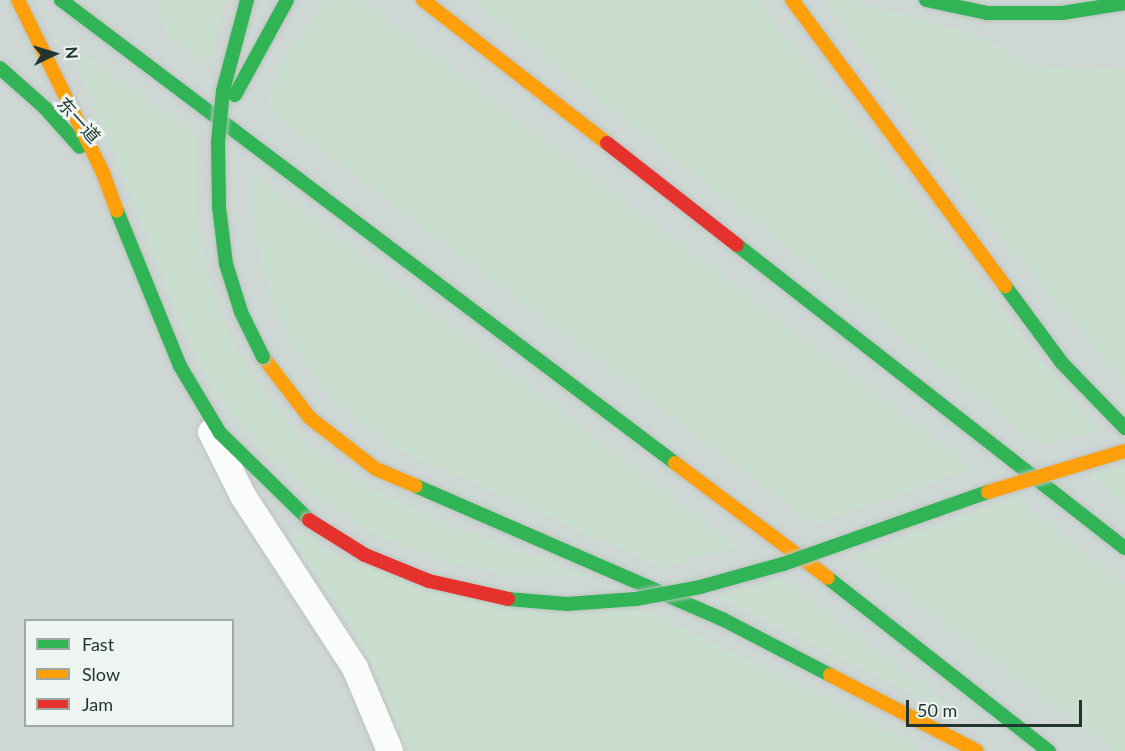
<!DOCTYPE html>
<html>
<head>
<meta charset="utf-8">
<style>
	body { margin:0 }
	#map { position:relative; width:1125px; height:751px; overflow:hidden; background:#e0e6e3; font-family:Lato,"Noto Sans SC",sans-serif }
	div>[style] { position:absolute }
	.built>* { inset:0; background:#ced7d3 }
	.green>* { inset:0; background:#caded0 }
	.roads { filter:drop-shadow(0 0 2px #bdc3c0) drop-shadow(0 0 2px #bdc3c0) }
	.street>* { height:26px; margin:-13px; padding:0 13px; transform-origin:13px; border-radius:13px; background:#fafbfb }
	.fast>* { height:14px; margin:-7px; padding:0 7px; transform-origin:7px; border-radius:7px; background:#30b455 }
	.slow>* { height:14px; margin:-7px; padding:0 7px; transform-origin:7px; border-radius:7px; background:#ff9f0a }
	.jam>* { height:14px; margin:-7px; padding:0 7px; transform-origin:7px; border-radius:7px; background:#e5322d }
	.bridges { filter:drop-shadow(0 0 2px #bdc3c0) drop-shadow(0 0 2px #bdc3c0) }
	.fast-bridge>* { height:14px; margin:-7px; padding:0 7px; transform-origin:7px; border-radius:7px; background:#30b455 }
	.slow-bridge>* { height:14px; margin:-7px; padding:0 7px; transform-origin:7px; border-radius:7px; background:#ff9f0a }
	.jam-bridge>* { height:14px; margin:-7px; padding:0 7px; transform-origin:7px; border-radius:7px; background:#e5322d }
	span { translate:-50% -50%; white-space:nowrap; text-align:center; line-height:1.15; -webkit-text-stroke:6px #eef5f1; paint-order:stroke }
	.street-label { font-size:18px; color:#213630 }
	.legend { position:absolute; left:24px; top:619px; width:210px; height:108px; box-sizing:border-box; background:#eef5f1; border:2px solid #9ca9a4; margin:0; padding:8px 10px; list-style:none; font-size:18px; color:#213630 }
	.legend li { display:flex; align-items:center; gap:12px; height:30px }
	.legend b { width:30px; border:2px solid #9ca9a4 }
	.north { position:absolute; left:24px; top:24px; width:60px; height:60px; -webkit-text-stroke:4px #eef5f1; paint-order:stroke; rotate:86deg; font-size:16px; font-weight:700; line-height:24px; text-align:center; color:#213630 }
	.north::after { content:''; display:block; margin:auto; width:21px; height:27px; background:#213630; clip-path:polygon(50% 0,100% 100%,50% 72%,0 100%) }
	.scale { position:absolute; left:906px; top:700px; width:176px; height:27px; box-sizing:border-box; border:3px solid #213630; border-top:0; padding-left:8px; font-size:18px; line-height:21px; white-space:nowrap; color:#213630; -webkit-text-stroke:4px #eef5f1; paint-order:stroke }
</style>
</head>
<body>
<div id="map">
	<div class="built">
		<div style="clip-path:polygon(evenodd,0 0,1125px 0,1125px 751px,0 751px,0 0,26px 620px,232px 620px,232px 726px,26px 726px,26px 620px)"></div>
	</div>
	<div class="green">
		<div style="clip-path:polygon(159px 0,226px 0,208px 66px,165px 34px,158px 11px)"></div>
		<div style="clip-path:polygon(327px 0,362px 0,974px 468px,814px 525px,264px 107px,283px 57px)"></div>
		<div style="clip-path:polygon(472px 0,758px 0,987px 294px,1099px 430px,1039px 446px)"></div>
		<div style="clip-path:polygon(824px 0,854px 0,983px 37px,1034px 66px,1125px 70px,1125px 383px,972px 204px)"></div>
		<div style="clip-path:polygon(79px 51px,196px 134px,196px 206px,205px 267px,228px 332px,252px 376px,307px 444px,368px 487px,459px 529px,587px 576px,513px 575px,449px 563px,378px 536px,314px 496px,265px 452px,221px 400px,192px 350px,113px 149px,92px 104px,82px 76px)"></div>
		<div style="clip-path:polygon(249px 169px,737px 547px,660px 567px,397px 449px,338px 405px,296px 352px,270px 299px,249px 207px)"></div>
		<div style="clip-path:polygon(1125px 466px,1125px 503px,1089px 475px)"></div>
		<div style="clip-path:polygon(1014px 497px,1125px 584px,1125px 751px,1113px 751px,853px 556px)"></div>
		<div style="clip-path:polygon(296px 530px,339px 558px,650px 613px,830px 698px,923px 751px,405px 751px,383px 690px,353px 630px,290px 537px)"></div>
		<div style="clip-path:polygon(782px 578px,960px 714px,961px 718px,717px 597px)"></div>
	</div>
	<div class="roads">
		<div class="street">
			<div style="left:211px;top:432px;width:72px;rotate:63.4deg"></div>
			<div style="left:243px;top:496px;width:205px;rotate:56.9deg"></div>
			<div style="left:355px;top:668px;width:90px;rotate:67.1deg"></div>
		</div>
		<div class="fast">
			<div style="left:61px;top:0;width:769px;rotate:37.02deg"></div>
			<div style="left:926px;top:0;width:62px;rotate:12deg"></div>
			<div style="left:987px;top:13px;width:75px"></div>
			<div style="left:1062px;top:13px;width:64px;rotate:-9deg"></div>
			<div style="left:0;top:68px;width:60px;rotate:41.6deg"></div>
			<div style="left:45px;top:108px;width:52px;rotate:48.1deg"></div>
			<div style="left:117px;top:211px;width:167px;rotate:67.9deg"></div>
			<div style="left:180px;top:366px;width:78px;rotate:59.2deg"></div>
			<div style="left:220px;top:433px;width:124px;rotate:44.3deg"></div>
			<div style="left:737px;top:245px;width:492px;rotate:38deg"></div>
			<div style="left:1005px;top:286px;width:96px;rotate:53.5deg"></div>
			<div style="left:1062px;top:363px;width:91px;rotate:45.9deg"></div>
			<div style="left:416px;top:486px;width:334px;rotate:23.5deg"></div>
			<div style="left:722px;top:619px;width:122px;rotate:27.4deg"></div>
			<div style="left:828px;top:578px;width:281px;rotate:38.1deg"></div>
		</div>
		<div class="slow">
			<div style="left:18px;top:0;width:193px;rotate:63.8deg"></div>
			<div style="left:103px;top:173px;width:40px;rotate:69.8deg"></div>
			<div style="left:423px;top:0;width:233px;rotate:37.9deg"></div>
			<div style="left:792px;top:0;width:357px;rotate:53.3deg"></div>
			<div style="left:263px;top:357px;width:77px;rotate:52.4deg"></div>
			<div style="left:310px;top:418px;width:83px;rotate:37.7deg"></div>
			<div style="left:376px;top:469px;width:43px;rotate:23deg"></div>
			<div style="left:675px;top:463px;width:191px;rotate:36.9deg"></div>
			<div style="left:830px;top:675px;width:165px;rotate:27.3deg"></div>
		</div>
		<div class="jam">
			<div style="left:607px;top:143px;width:165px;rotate:38.1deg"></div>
		</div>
	</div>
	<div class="bridges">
		<div class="fast-bridge">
			<div style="left:247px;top:0;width:94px;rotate:104.8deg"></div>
			<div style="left:223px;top:91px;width:51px;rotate:95.6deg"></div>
			<div style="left:218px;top:142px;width:65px;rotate:89.1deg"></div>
			<div style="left:219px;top:207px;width:57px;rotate:83deg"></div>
			<div style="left:226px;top:264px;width:50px;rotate:72.6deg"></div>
			<div style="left:241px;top:312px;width:50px;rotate:63.9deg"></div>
			<div style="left:235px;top:95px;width:108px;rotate:-61.3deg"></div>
			<div style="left:508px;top:599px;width:59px;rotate:4.8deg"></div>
			<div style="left:567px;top:604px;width:69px;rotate:-4.1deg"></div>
			<div style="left:636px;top:599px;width:65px;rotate:-10.6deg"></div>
			<div style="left:700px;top:587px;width:86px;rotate:-15.5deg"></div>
			<div style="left:783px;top:564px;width:217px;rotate:-19.4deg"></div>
		</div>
		<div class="slow-bridge">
			<div style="left:988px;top:492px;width:143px;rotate:-16.7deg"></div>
		</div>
		<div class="jam-bridge">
			<div style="left:309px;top:520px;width:66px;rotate:32deg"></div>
			<div style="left:365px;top:555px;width:69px;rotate:22.1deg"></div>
			<div style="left:429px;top:581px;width:81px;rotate:12.8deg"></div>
		</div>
	</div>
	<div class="street-label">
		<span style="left:79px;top:120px;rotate:48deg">东一道</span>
	</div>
	<ul class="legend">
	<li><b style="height:8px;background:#30b455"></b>Fast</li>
	<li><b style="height:8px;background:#ff9f0a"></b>Slow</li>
	<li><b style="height:8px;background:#e5322d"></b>Jam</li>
	</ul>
	<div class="north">N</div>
	<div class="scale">50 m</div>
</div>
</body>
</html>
